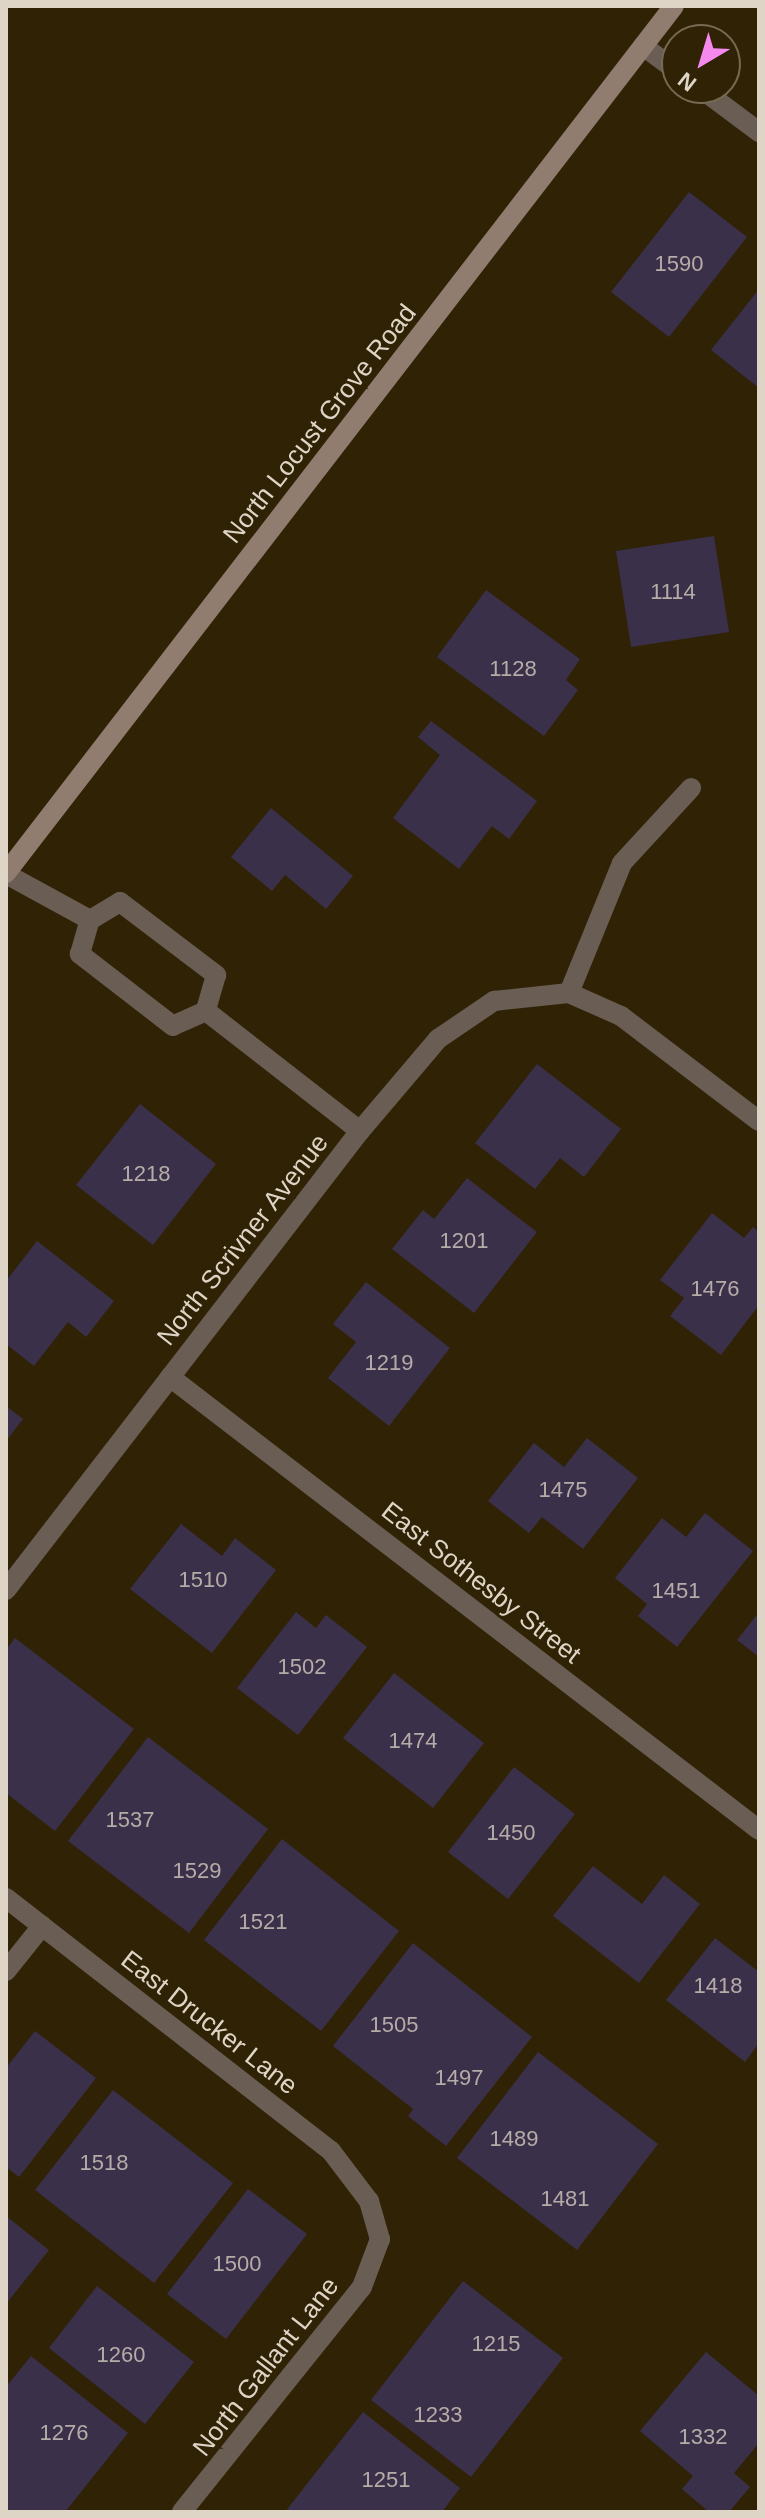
<!DOCTYPE html>
<html>
<head>
<meta charset="utf-8">
<style>
	body { margin:0 }
	#map { position:relative; width:765px; height:2518px; overflow:hidden; background:#2f2205; font-family:Arial,sans-serif }
	div>[style] { position:absolute }
	.building>* { inset:0; background:#3b304a }
	.street>* { height:20px; margin:-10px; padding:0 10px; transform-origin:10px; border-radius:10px; background:#695d54 }
	.secondary>* { height:20px; margin:-10px; padding:0 10px; transform-origin:10px; border-radius:10px; background:#907d6f }
	span { translate:-50% -50%; white-space:nowrap; text-align:center; line-height:1.15; -webkit-text-stroke:6px #2f2205; paint-order:stroke }
	.number-label { font-size:22px; color:#b5aca7 }
	.number-label span { -webkit-text-stroke-width:0 }
	.street-label { font-size:26px; color:#ded5c6 }
	.frame { position:absolute; inset:0; border:8px solid #ded5c6; pointer-events:none }
	.north { position:absolute; left:661px; top:24px; width:80px; height:80px; box-sizing:border-box; background:#2f2205; border:2px solid #756a52; border-radius:50%; rotate:218deg; font-size:22px; font-weight:700; line-height:32px; text-align:center; color:#ded5c6 }
	.north::after { content:''; display:block; margin:auto; width:28px; height:36px; background:#f689ee; clip-path:polygon(50% 0,100% 100%,50% 72%,0 100%) }
</style>
</head>
<body>
<div id="map">
	<div class="building">
		<div style="clip-path:polygon(689px 192px,747px 237px,669px 337px,611px 292px)"></div>
		<div style="clip-path:polygon(759px 289px,759px 388px,711px 350px)"></div>
		<div style="clip-path:polygon(714px 536px,729px 632px,631px 647px,616px 551px)"></div>
		<div style="clip-path:polygon(486px 590px,580px 659px,566px 680px,578px 690px,544px 736px,437px 657px)"></div>
		<div style="clip-path:polygon(431px 721px,537px 801px,509px 839px,492px 826px,459px 869px,393px 818px,440px 755px,418px 737px)"></div>
		<div style="clip-path:polygon(271px 808px,353px 876px,326px 909px,285px 875px,272px 891px,231px 857px)"></div>
		<div style="clip-path:polygon(537px 1064px,621px 1129px,584px 1177px,560px 1158px,535px 1189px,475px 1143px)"></div>
		<div style="clip-path:polygon(140px 1104px,216px 1164px,153px 1245px,76px 1185px)"></div>
		<div style="clip-path:polygon(467px 1178px,537px 1232px,474px 1313px,392px 1249px,423px 1210px,434px 1219px)"></div>
		<div style="clip-path:polygon(712px 1213px,744px 1238px,753px 1227px,759px 1232px,759px 1305px,721px 1355px,670px 1316px,684px 1298px,660px 1280px)"></div>
		<div style="clip-path:polygon(37px 1241px,114px 1301px,86px 1337px,68px 1322px,34px 1366px,6px 1344px,6px 1281px)"></div>
		<div style="clip-path:polygon(366px 1282px,450px 1348px,389px 1426px,328px 1378px,356px 1342px,333px 1324px)"></div>
		<div style="clip-path:polygon(6px 1406px,23px 1419px,6px 1441px)"></div>
		<div style="clip-path:polygon(587px 1438px,638px 1478px,583px 1549px,542px 1517px,529px 1533px,488px 1501px,534px 1443px,564px 1467px)"></div>
		<div style="clip-path:polygon(705px 1513px,753px 1551px,677px 1647px,638px 1616px,647px 1604px,615px 1578px,662px 1518px,686px 1537px)"></div>
		<div style="clip-path:polygon(181px 1524px,222px 1556px,235px 1538px,276px 1570px,212px 1653px,130px 1589px)"></div>
		<div style="clip-path:polygon(296px 1612px,316px 1628px,326px 1615px,367px 1647px,298px 1735px,237px 1688px)"></div>
		<div style="clip-path:polygon(759px 1612px,759px 1657px,737px 1640px)"></div>
		<div style="clip-path:polygon(15px 1638px,134px 1729px,55px 1831px,6px 1793px,6px 1650px)"></div>
		<div style="clip-path:polygon(394px 1673px,484px 1743px,433px 1808px,343px 1738px)"></div>
		<div style="clip-path:polygon(148px 1737px,268px 1829px,189px 1933px,68px 1841px)"></div>
		<div style="clip-path:polygon(514px 1767px,575px 1814px,508px 1899px,448px 1852px)"></div>
		<div style="clip-path:polygon(282px 1839px,399px 1931px,321px 2031px,204px 1940px)"></div>
		<div style="clip-path:polygon(593px 1866px,642px 1904px,664px 1875px,700px 1904px,639px 1983px,553px 1916px)"></div>
		<div style="clip-path:polygon(715px 1938px,759px 1972px,759px 2043px,745px 2062px,666px 2000px)"></div>
		<div style="clip-path:polygon(413px 1943px,532px 2037px,446px 2146px,408px 2116px,413px 2109px,333px 2046px)"></div>
		<div style="clip-path:polygon(35px 2031px,96px 2078px,19px 2177px,6px 2167px,6px 2068px)"></div>
		<div style="clip-path:polygon(538px 2052px,658px 2144px,577px 2250px,457px 2158px)"></div>
		<div style="clip-path:polygon(113px 2090px,233px 2183px,154px 2283px,35px 2190px)"></div>
		<div style="clip-path:polygon(248px 2189px,307px 2234px,226px 2339px,167px 2294px)"></div>
		<div style="clip-path:polygon(6px 2216px,49px 2250px,6px 2304px)"></div>
		<div style="clip-path:polygon(463px 2281px,563px 2358px,471px 2477px,371px 2400px)"></div>
		<div style="clip-path:polygon(97px 2286px,194px 2362px,145px 2424px,49px 2348px)"></div>
		<div style="clip-path:polygon(706px 2352px,759px 2396px,759px 2443px,734px 2473px,750px 2487px,729px 2512px,709px 2512px,682px 2489px,693px 2476px,640px 2431px)"></div>
		<div style="clip-path:polygon(31px 2356px,128px 2433px,65px 2512px,6px 2512px,6px 2387px)"></div>
		<div style="clip-path:polygon(363px 2412px,460px 2488px,442px 2512px,285px 2512px)"></div>
	</div>
	<div class="street">
		<div style="left:643px;top:46px;width:42px;rotate:36.3deg"></div>
		<div style="left:700px;top:88px;width:74px;rotate:36.7deg"></div>
		<div style="left:6px;top:874px;width:96px;rotate:28.7deg"></div>
		<div style="left:120px;top:902px;width:121px;rotate:37.2deg"></div>
		<div style="left:216px;top:975px;width:37px;rotate:106deg"></div>
		<div style="left:206px;top:1011px;width:36px;rotate:156deg"></div>
		<div style="left:173px;top:1026px;width:118px;rotate:-142.3deg"></div>
		<div style="left:80px;top:954px;width:35px;rotate:-74deg"></div>
		<div style="left:90px;top:920px;width:35px;rotate:-31deg"></div>
		<div style="left:569px;top:993px;width:140px;rotate:-67.8deg"></div>
		<div style="left:622px;top:863px;width:102px;rotate:-47.4deg"></div>
		<div style="left:206px;top:1011px;width:195px;rotate:37.9deg"></div>
		<div style="left:170px;top:1377px;width:743px;rotate:37.56deg"></div>
		<div style="left:6px;top:1590px;width:580px;rotate:-52.36deg"></div>
		<div style="left:360px;top:1131px;width:121px;rotate:-49.7deg"></div>
		<div style="left:438px;top:1039px;width:68px;rotate:-34.2deg"></div>
		<div style="left:494px;top:1001px;width:75px;rotate:-6.1deg"></div>
		<div style="left:569px;top:993px;width:57px;rotate:23.9deg"></div>
		<div style="left:621px;top:1016px;width:173px;rotate:37.3deg"></div>
		<div style="left:6px;top:1898px;width:412px;rotate:37.9deg"></div>
		<div style="left:331px;top:2151px;width:63px;rotate:52.8deg"></div>
		<div style="left:369px;top:2201px;width:40px;rotate:74deg"></div>
		<div style="left:380px;top:2239px;width:51px;rotate:110.6deg"></div>
		<div style="left:362px;top:2287px;width:288px;rotate:128.7deg"></div>
		<div style="left:6px;top:1971px;width:58px;rotate:-51.3deg"></div>
	</div>
	<div class="secondary">
		<div style="left:6px;top:873px;width:1094px;rotate:-52.39deg"></div>
	</div>
	<div class="number-label">
		<span style="left:679px;top:264px">1590</span>
		<span style="left:673px;top:592px">1114</span>
		<span style="left:513px;top:669px">1128</span>
		<span style="left:146px;top:1174px">1218</span>
		<span style="left:464px;top:1241px">1201</span>
		<span style="left:715px;top:1289px">1476</span>
		<span style="left:389px;top:1363px">1219</span>
		<span style="left:563px;top:1490px">1475</span>
		<span style="left:203px;top:1580px">1510</span>
		<span style="left:676px;top:1591px">1451</span>
		<span style="left:302px;top:1667px">1502</span>
		<span style="left:413px;top:1741px">1474</span>
		<span style="left:130px;top:1820px">1537</span>
		<span style="left:511px;top:1833px">1450</span>
		<span style="left:197px;top:1871px">1529</span>
		<span style="left:263px;top:1922px">1521</span>
		<span style="left:718px;top:1986px">1418</span>
		<span style="left:394px;top:2025px">1505</span>
		<span style="left:459px;top:2078px">1497</span>
		<span style="left:514px;top:2139px">1489</span>
		<span style="left:104px;top:2163px">1518</span>
		<span style="left:565px;top:2199px">1481</span>
		<span style="left:237px;top:2264px">1500</span>
		<span style="left:496px;top:2344px">1215</span>
		<span style="left:121px;top:2355px">1260</span>
		<span style="left:438px;top:2415px">1233</span>
		<span style="left:64px;top:2433px">1276</span>
		<span style="left:703px;top:2437px">1332</span>
		<span style="left:386px;top:2480px">1251</span>
	</div>
	<div class="street-label">
		<span style="left:320px;top:424px;rotate:-52deg">North Locust Grove Road</span>
		<span style="left:243px;top:1240px;rotate:-52deg">North Scrivner Avenue</span>
		<span style="left:481px;top:1583px;rotate:38deg">East Sothesby Street</span>
		<span style="left:209px;top:2023px;rotate:38deg">East Drucker Lane</span>
		<span style="left:266px;top:2367px;rotate:-52deg">North Gallant Lane</span>
	</div>
	<div class="frame"></div>
	<div class="north">N</div>
</div>
</body>
</html>
